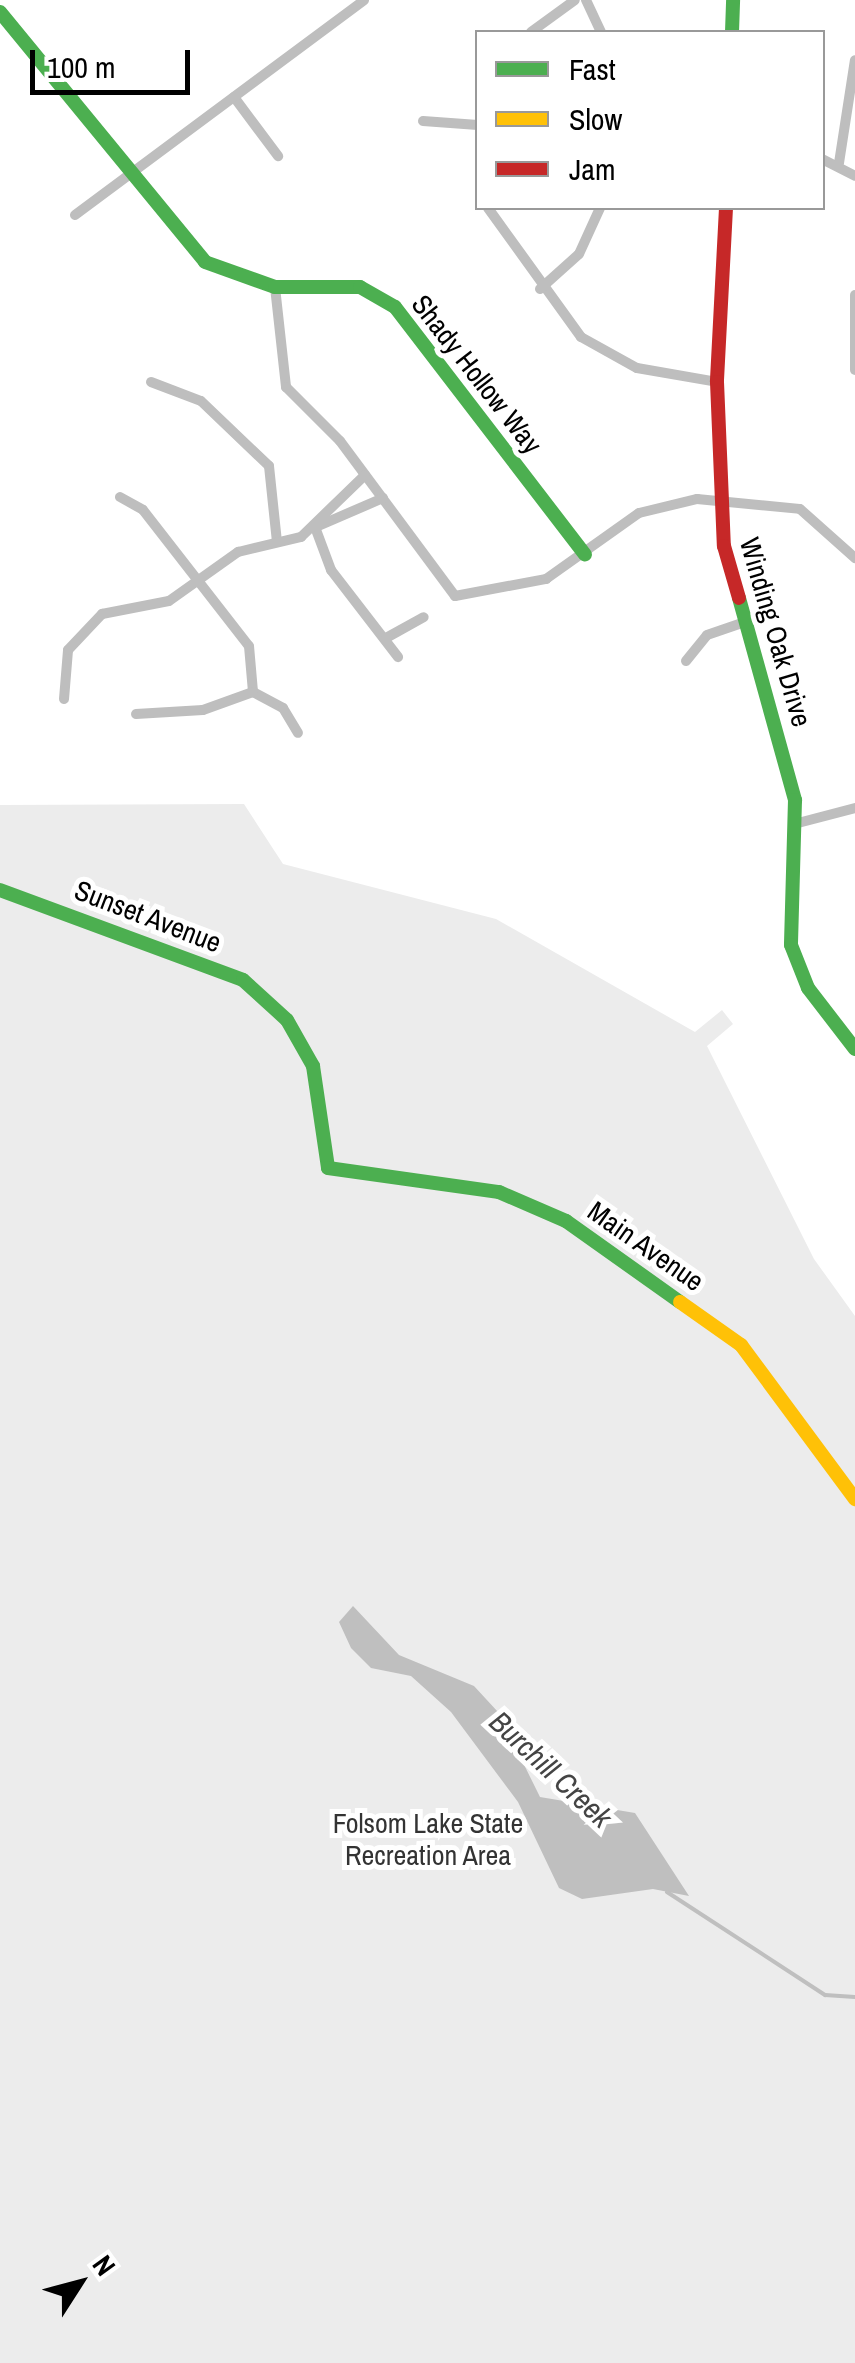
<!DOCTYPE html>
<html>
<head>
<meta charset="utf-8">
<style>
	body { margin:0 }
	#map { position:relative; width:855px; height:2363px; overflow:hidden; background:#fff; font-family:"Archivo Narrow",sans-serif }
	div>[style] { position:absolute }
	.green>* { inset:0; background:#ececec }
	.water>* { inset:0; background:#bfbfbf }
	.stream>* { height:4px; margin:-2px; padding:0 2px; transform-origin:2px; border-radius:2px; background:#bfbfbf }
	.street>* { height:10px; margin:-5px; padding:0 5px; transform-origin:5px; border-radius:5px; background:#bebebe }
	.fast>* { height:14px; margin:-7px; padding:0 7px; transform-origin:7px; border-radius:7px; background:#4caf50 }
	.slow>* { height:14px; margin:-7px; padding:0 7px; transform-origin:7px; border-radius:7px; background:#ffc107 }
	.jam>* { height:14px; margin:-7px; padding:0 7px; transform-origin:7px; border-radius:7px; background:#c62828 }
	span { translate:-50% -50%; white-space:nowrap; text-align:center; line-height:1.15; -webkit-text-stroke:10px #fff; paint-order:stroke }
	.street-label { font-size:28px; color:#000 }
	.park-label { font-size:28px; color:#333 }
	.water-label { font-size:30px; color:#444; font-style:italic }
	.legend { position:absolute; left:475px; top:30px; width:350px; height:180px; box-sizing:border-box; background:#fff; border:2px solid #999; margin:0; padding:12px 18px; list-style:none; font-size:30px; color:#000 }
	.legend li { display:flex; align-items:center; gap:20px; height:50px }
	.legend b { width:50px; border:2px solid #999 }
	.north { position:absolute; left:30px; top:2233px; width:100px; height:100px; -webkit-text-stroke:8px #fff; paint-order:stroke; rotate:54deg; font-size:28px; font-weight:700; line-height:40px; text-align:center; color:#000 }
	.north::after { content:''; display:block; margin:auto; width:35px; height:45px; background:#000; clip-path:polygon(50% 0,100% 100%,50% 72%,0 100%) }
	.scale { position:absolute; left:30px; top:50px; width:160px; height:45px; box-sizing:border-box; border:5px solid #000; border-top:0; padding-left:12px; font-size:30px; line-height:35px; white-space:nowrap; color:#000; -webkit-text-stroke:8px #fff; paint-order:stroke }
</style>
</head>
<body>
<div id="map">
	<div class="green">
		<div style="clip-path:polygon(244px 804px,283px 864px,496px 919px,695px 1032px,722px 1010px,733px 1024px,707px 1046px,814px 1259px,855px 1316px,855px 2363px,0 2363px,0 805px)"></div>
	</div>
	<div class="water">
		<div style="clip-path:polygon(353px 1606px,399px 1655px,474px 1686px,498px 1712px,540px 1797px,635px 1813px,689px 1896px,653px 1889px,582px 1899px,559px 1888px,518px 1802px,451px 1712px,411px 1676px,371px 1668px,351px 1648px,339px 1622px)"></div>
	</div>
	<div class="stream">
		<div style="left:667px;top:1892px;width:189px;rotate:33.1deg"></div>
		<div style="left:825px;top:1995px;width:30px;rotate:4deg"></div>
	</div>
	<div class="street">
		<div style="left:586px;top:0;width:35px;rotate:65deg"></div>
		<div style="left:531px;top:32px;width:54px;rotate:-36deg"></div>
		<div style="left:234px;top:97px;width:74px;rotate:53.3deg"></div>
		<div style="left:423px;top:121px;width:55px;rotate:4.2deg"></div>
		<div style="left:822px;top:159px;width:37px;rotate:27deg"></div>
		<div style="left:839px;top:163px;width:104px;rotate:-81.2deg"></div>
		<div style="left:488px;top:208px;width:159px;rotate:54.2deg"></div>
		<div style="left:581px;top:337px;width:64px;rotate:29deg"></div>
		<div style="left:637px;top:368px;width:81px;rotate:9.9deg"></div>
		<div style="left:75px;top:215px;width:360px;rotate:-36.6deg"></div>
		<div style="left:275px;top:287px;width:101px;rotate:83.7deg"></div>
		<div style="left:286px;top:387px;width:76px;rotate:45deg"></div>
		<div style="left:340px;top:441px;width:193px;rotate:53.4deg"></div>
		<div style="left:455px;top:596px;width:93px;rotate:-10.6deg"></div>
		<div style="left:546px;top:579px;width:114px;rotate:-35.4deg"></div>
		<div style="left:639px;top:513px;width:60px;rotate:-13.6deg"></div>
		<div style="left:697px;top:499px;width:103px;rotate:5.5deg"></div>
		<div style="left:800px;top:509px;width:74px;rotate:41.7deg"></div>
		<div style="left:540px;top:289px;width:52px;rotate:-41.9deg"></div>
		<div style="left:579px;top:254px;width:51px;rotate:-65.5deg"></div>
		<div style="left:855px;top:295px;width:75px;rotate:90deg"></div>
		<div style="left:151px;top:382px;width:53px;rotate:20.8deg"></div>
		<div style="left:201px;top:401px;width:94px;rotate:43.7deg"></div>
		<div style="left:269px;top:466px;width:76px;rotate:84deg"></div>
		<div style="left:120px;top:497px;width:26px;rotate:29deg"></div>
		<div style="left:143px;top:510px;width:172px;rotate:52.1deg"></div>
		<div style="left:249px;top:646px;width:46px;rotate:85deg"></div>
		<div style="left:315px;top:527px;width:46px;rotate:69.6deg"></div>
		<div style="left:331px;top:570px;width:110px;rotate:52.4deg"></div>
		<div style="left:316px;top:527px;width:73px;rotate:-23.4deg"></div>
		<div style="left:386px;top:638px;width:43px;rotate:-28.9deg"></div>
		<div style="left:686px;top:661px;width:33px;rotate:-51deg"></div>
		<div style="left:707px;top:635px;width:40px;rotate:-18.9deg"></div>
		<div style="left:253px;top:692px;width:34px;rotate:28deg"></div>
		<div style="left:283px;top:708px;width:29px;rotate:59deg"></div>
		<div style="left:64px;top:699px;width:49px;rotate:-85.3deg"></div>
		<div style="left:68px;top:650px;width:50px;rotate:-46.6deg"></div>
		<div style="left:102px;top:614px;width:68px;rotate:-11deg"></div>
		<div style="left:169px;top:601px;width:85px;rotate:-35.4deg"></div>
		<div style="left:238px;top:552px;width:65px;rotate:-13.4deg"></div>
		<div style="left:301px;top:537px;width:89px;rotate:-44.1deg"></div>
		<div style="left:136px;top:714px;width:67px;rotate:-3.4deg"></div>
		<div style="left:203px;top:710px;width:53px;rotate:-19.8deg"></div>
		<div style="left:798px;top:823px;width:59px;rotate:-14.7deg"></div>
	</div>
	<div class="fast">
		<div style="left:0;top:12px;width:323px;rotate:50.6deg"></div>
		<div style="left:205px;top:262px;width:74px;rotate:19.7deg"></div>
		<div style="left:275px;top:287px;width:85px"></div>
		<div style="left:360px;top:287px;width:40px;rotate:29.7deg"></div>
		<div style="left:395px;top:307px;width:312px;rotate:52.5deg"></div>
		<div style="left:732px;top:32px;width:32px;rotate:-88deg"></div>
		<div style="left:739px;top:598px;width:210px;rotate:74.5deg"></div>
		<div style="left:795px;top:800px;width:145px;rotate:91.6deg"></div>
		<div style="left:791px;top:945px;width:46px;rotate:68.4deg"></div>
		<div style="left:808px;top:988px;width:77px;rotate:52.4deg"></div>
		<div style="left:0;top:890px;width:259px;rotate:20.3deg"></div>
		<div style="left:243px;top:980px;width:59px;rotate:42.3deg"></div>
		<div style="left:287px;top:1020px;width:53px;rotate:60.5deg"></div>
		<div style="left:313px;top:1066px;width:103px;rotate:81.6deg"></div>
		<div style="left:328px;top:1168px;width:173px;rotate:8deg"></div>
		<div style="left:499px;top:1192px;width:73px;rotate:23.4deg"></div>
		<div style="left:566px;top:1221px;width:140px;rotate:35.4deg"></div>
	</div>
	<div class="slow">
		<div style="left:680px;top:1302px;width:75px;rotate:35.2deg"></div>
		<div style="left:741px;top:1345px;width:192px;rotate:53.5deg"></div>
	</div>
	<div class="jam">
		<div style="left:726px;top:208px;width:174px;rotate:93deg"></div>
		<div style="left:717px;top:382px;width:164px;rotate:87.6deg"></div>
		<div style="left:724px;top:546px;width:54px;rotate:73.9deg"></div>
	</div>
	<div class="street-label">
		<span style="left:477px;top:374px;rotate:52deg">Shady Hollow Way</span>
		<span style="left:776px;top:632px;rotate:74deg">Winding Oak Drive</span>
		<span style="left:148px;top:916px;rotate:21deg">Sunset Avenue</span>
		<span style="left:646px;top:1246px;rotate:35deg">Main Avenue</span>
	</div>
	<div class="park-label">
		<span style="left:428px;top:1839px">Folsom Lake State<br>Recreation Area</span>
	</div>
	<div class="water-label">
		<span style="left:551px;top:1769px;rotate:43deg">Burchill Creek</span>
	</div>
	<ul class="legend">
	<li><b style="height:12px;background:#4caf50"></b>Fast</li>
	<li><b style="height:12px;background:#ffc107"></b>Slow</li>
	<li><b style="height:12px;background:#c62828"></b>Jam</li>
	</ul>
	<div class="north">N</div>
	<div class="scale">100 m</div>
</div>
</body>
</html>
